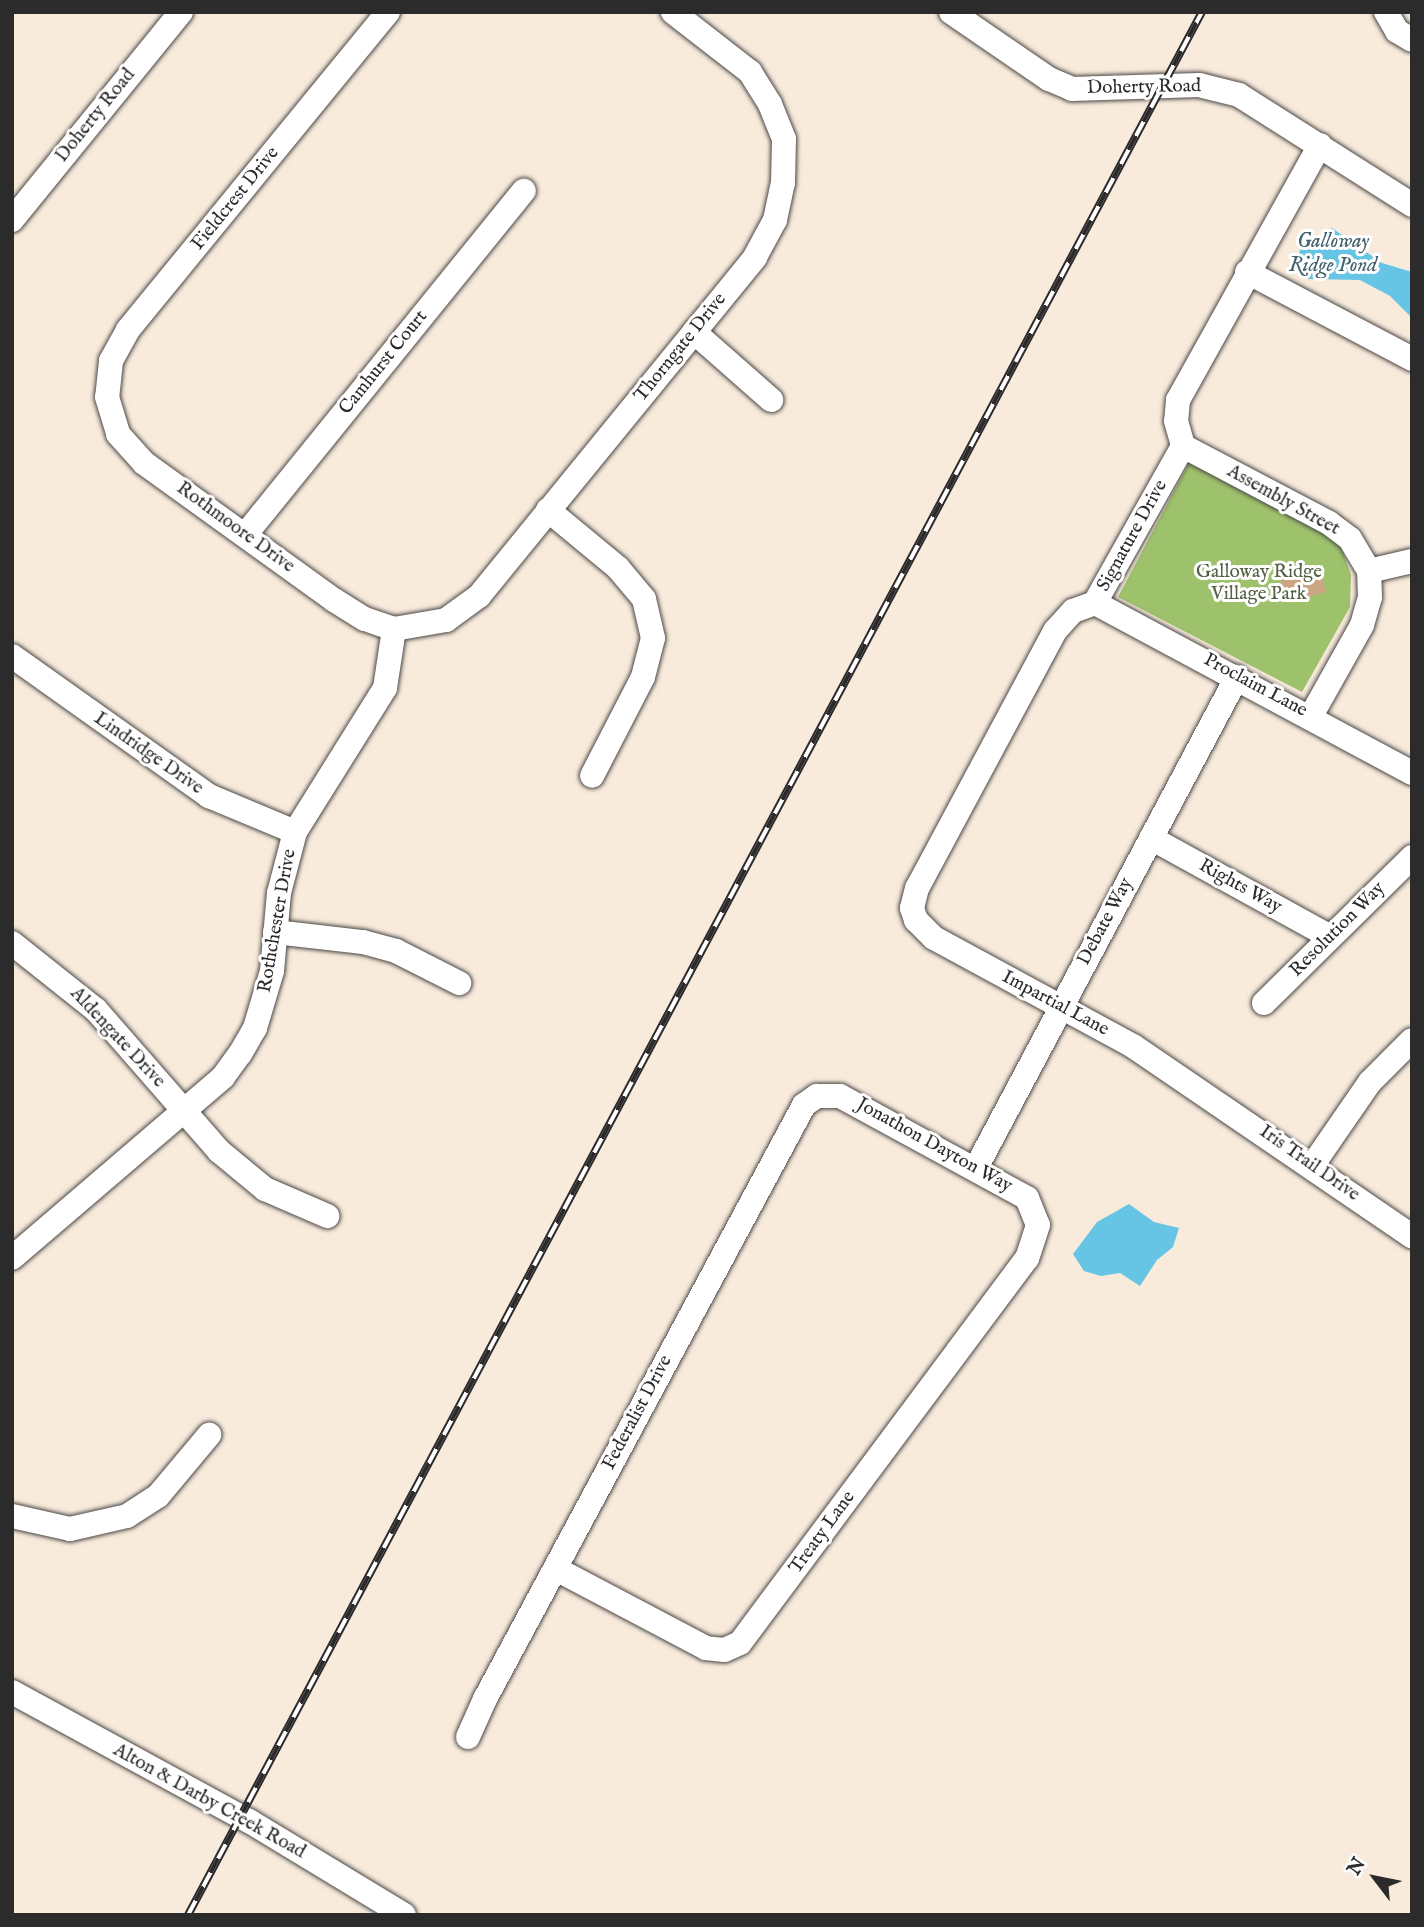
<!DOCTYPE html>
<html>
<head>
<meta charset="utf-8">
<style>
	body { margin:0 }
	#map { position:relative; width:1424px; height:1927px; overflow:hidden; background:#f9ebdc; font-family:"IM FELL English",serif }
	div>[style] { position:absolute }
	.green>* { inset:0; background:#9ec26c }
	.water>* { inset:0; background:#66c5e4 }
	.building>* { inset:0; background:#cca584 }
	.roads { filter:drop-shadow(0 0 2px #4a4846) drop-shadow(0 0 2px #4a4846) }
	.minor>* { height:24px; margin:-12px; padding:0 12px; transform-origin:12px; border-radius:12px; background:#fff }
	.rail>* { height:8px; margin-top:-4px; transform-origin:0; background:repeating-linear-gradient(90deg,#fff 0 16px,#2b2b2b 0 32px); box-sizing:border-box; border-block:2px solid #2b2b2b }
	span { translate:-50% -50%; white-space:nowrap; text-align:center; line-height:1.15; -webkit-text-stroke:6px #fff; paint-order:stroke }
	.street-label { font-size:19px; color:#2b2b2b }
	.park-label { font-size:19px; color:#536042 }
	.water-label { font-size:21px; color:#40616c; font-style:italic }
	.frame { position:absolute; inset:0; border:14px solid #2b2b2b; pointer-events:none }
	.north { position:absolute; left:1340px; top:1843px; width:70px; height:70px; -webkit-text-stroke:5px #fff; paint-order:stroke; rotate:302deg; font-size:19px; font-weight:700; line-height:28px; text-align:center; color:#2b2b2b }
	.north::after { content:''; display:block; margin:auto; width:24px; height:32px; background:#2b2b2b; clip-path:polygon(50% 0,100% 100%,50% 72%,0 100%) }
</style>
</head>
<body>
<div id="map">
	<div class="green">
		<div style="clip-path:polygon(1189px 463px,1309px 523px,1340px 544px,1351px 575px,1350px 607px,1302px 692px,1118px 597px)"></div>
	</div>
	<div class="water">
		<div style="clip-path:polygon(1332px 228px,1382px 263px,1412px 272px,1412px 318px,1390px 296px,1360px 280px,1308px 279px,1296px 265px,1300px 250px)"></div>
		<div style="clip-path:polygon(1129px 1204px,1154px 1222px,1179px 1228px,1173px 1247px,1157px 1260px,1140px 1286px,1120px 1273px,1101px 1276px,1084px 1271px,1073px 1254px,1097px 1222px)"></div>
	</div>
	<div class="building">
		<div style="clip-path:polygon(1320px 568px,1326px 592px,1287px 603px,1281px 579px)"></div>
	</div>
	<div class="roads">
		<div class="minor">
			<div style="left:388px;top:12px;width:411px;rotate:129.3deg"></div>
			<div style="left:128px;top:330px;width:35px;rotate:119deg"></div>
			<div style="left:111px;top:361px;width:36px;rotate:96deg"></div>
			<div style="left:107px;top:397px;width:39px;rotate:73deg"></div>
			<div style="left:118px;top:434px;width:39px;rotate:48deg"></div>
			<div style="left:144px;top:463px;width:234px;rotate:35.8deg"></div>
			<div style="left:334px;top:600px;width:36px;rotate:32deg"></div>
			<div style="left:365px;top:619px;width:31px;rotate:19deg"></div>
			<div style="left:394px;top:629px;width:53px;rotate:-9.8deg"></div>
			<div style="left:446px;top:620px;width:41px;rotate:-36deg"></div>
			<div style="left:479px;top:596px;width:437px;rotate:-50.8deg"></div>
			<div style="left:755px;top:257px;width:42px;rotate:-61.6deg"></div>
			<div style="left:775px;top:220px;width:38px;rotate:-78deg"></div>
			<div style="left:783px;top:183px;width:44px;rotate:-88.7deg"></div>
			<div style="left:784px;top:139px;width:38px;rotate:-112deg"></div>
			<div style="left:770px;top:104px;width:38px;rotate:-122deg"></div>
			<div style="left:750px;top:72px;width:98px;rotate:-142.1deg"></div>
			<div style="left:951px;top:12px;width:119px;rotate:34.4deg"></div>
			<div style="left:1049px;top:79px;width:25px;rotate:23deg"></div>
			<div style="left:1072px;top:89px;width:127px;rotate:-1.8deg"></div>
			<div style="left:1199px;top:85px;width:41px;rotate:14deg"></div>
			<div style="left:1239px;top:95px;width:205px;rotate:32.4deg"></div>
			<div style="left:1386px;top:12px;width:22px;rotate:60deg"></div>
			<div style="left:1397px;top:31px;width:17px;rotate:31deg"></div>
			<div style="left:1320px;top:145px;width:292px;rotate:119.1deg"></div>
			<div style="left:1178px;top:400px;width:21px;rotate:95deg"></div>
			<div style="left:1176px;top:421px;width:26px;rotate:74deg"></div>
			<div style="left:1183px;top:446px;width:180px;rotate:119.3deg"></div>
			<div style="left:1095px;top:603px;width:23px;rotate:160deg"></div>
			<div style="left:1073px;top:611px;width:27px;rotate:132deg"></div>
			<div style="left:1055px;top:631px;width:292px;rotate:118.2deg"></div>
			<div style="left:917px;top:888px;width:21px;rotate:104deg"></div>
			<div style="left:912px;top:908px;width:13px;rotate:72deg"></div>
			<div style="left:916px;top:920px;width:25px;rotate:45deg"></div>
			<div style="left:934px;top:938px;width:226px;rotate:28.5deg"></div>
			<div style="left:1133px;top:1046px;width:338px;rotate:34.3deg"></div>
			<div style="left:12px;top:220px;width:268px;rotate:-50.9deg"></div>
			<div style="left:1247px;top:272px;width:187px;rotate:27.8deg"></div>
			<div style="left:694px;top:332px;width:103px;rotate:41.4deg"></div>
			<div style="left:1183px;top:446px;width:165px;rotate:27.8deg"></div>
			<div style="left:1329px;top:523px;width:26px;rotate:37deg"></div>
			<div style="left:1350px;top:539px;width:37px;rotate:59deg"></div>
			<div style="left:548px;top:510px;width:91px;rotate:39.6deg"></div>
			<div style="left:618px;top:568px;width:40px;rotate:50deg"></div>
			<div style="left:644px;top:599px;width:40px;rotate:77deg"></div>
			<div style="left:653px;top:638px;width:40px;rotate:104.4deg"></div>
			<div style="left:643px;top:677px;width:111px;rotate:117.3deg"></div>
			<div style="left:245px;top:535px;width:443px;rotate:-51deg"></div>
			<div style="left:1095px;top:603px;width:360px;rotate:28.2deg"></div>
			<div style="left:12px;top:656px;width:242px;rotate:35.4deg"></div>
			<div style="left:209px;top:796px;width:93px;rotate:22.7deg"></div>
			<div style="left:1311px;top:716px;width:104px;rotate:-60.7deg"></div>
			<div style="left:1362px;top:625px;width:29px;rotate:-74deg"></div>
			<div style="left:1370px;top:597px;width:26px;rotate:-92deg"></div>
			<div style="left:1369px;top:571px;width:44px;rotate:-13.1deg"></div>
			<div style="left:1151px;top:838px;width:205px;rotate:28.9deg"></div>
			<div style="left:275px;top:932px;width:89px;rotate:6.5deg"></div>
			<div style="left:363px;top:942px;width:34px;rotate:15deg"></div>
			<div style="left:396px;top:951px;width:71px;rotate:26.9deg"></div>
			<div style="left:12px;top:943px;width:107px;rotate:38.6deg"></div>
			<div style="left:96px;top:1010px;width:187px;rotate:48.9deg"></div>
			<div style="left:219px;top:1151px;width:60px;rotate:39.6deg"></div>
			<div style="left:265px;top:1189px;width:68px;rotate:23.5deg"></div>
			<div style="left:1264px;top:1003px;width:208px;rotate:-44.6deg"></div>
			<div style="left:1312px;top:1166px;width:102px;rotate:-55.4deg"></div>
			<div style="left:1370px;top:1082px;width:59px;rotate:-45deg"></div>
			<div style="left:976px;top:1168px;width:556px;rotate:-62.01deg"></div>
			<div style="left:12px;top:1258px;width:278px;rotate:-40.6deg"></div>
			<div style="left:223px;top:1077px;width:29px;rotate:-54deg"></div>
			<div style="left:240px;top:1054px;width:30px;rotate:-60deg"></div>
			<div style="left:255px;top:1028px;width:59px;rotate:-73.4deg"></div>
			<div style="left:272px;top:971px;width:78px;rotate:-84.9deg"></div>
			<div style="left:279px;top:893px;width:63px;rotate:-75.3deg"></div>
			<div style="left:295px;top:832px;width:170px;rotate:-58deg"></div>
			<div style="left:385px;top:688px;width:60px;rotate:-81.3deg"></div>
			<div style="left:12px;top:1516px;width:59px;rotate:12.6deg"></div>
			<div style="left:70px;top:1529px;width:58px;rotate:-12.8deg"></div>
			<div style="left:127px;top:1516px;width:37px;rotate:-33deg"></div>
			<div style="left:158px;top:1496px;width:80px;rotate:-50.1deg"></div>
			<div style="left:12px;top:1692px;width:270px;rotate:28.6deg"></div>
			<div style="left:249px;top:1821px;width:181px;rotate:31.2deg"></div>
			<div style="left:468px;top:1737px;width:42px;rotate:-65.9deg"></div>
			<div style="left:485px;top:1699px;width:674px;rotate:-61.76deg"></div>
			<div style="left:804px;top:1105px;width:16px;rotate:-35deg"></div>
			<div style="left:817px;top:1096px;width:23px"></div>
			<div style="left:840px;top:1096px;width:213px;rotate:28.6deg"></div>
			<div style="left:1027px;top:1198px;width:29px;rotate:68deg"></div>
			<div style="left:1038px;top:1225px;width:35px;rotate:108deg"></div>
			<div style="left:1027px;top:1258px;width:480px;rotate:126.7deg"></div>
			<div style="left:740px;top:1643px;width:17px;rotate:156deg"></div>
			<div style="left:724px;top:1650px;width:18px;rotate:-174deg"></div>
			<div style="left:706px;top:1648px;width:170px;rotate:-152.2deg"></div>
		</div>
	</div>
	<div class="rail">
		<div style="left:188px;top:1915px;width:2156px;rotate:-61.95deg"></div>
	</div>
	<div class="street-label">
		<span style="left:1144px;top:88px;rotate:-1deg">Doherty Road</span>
		<span style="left:96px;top:116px;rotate:-51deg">Doherty Road</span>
		<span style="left:236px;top:199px;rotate:-51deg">Fieldcrest Drive</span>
		<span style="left:681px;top:348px;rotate:-51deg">Thorngate Drive</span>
		<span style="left:384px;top:363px;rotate:-51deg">Camhurst Court</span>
		<span style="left:1283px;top:501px;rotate:29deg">Assembly Street</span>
		<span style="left:235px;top:528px;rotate:36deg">Rothmoore Drive</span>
		<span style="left:1133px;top:536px;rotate:-61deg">Signature Drive</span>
		<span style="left:1255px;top:686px;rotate:28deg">Proclaim Lane</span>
		<span style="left:148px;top:754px;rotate:35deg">Lindridge Drive</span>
		<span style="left:1240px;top:887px;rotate:29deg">Rights Way</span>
		<span style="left:278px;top:921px;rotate:-80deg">Rothchester Drive</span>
		<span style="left:1106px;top:922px;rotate:-62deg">Debate Way</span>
		<span style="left:1338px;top:930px;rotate:-45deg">Resolution Way</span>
		<span style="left:1055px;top:1004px;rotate:28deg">Impartial Lane</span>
		<span style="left:117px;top:1038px;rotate:47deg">Aldengate Drive</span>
		<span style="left:934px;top:1146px;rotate:29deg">Jonathon Dayton Way</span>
		<span style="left:1309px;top:1164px;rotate:35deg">Iris Trail Drive</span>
		<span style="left:638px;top:1413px;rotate:-62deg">Federalist Drive</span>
		<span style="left:823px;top:1533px;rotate:-54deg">Treaty Lane</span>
		<span style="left:209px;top:1802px;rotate:29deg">Alton &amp; Darby Creek Road</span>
	</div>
	<div class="park-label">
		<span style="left:1259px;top:584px">Galloway Ridge<br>Village Park</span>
	</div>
	<div class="water-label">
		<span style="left:1333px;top:254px">Galloway<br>Ridge Pond</span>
	</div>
	<div class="frame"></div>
	<div class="north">N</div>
</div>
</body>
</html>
